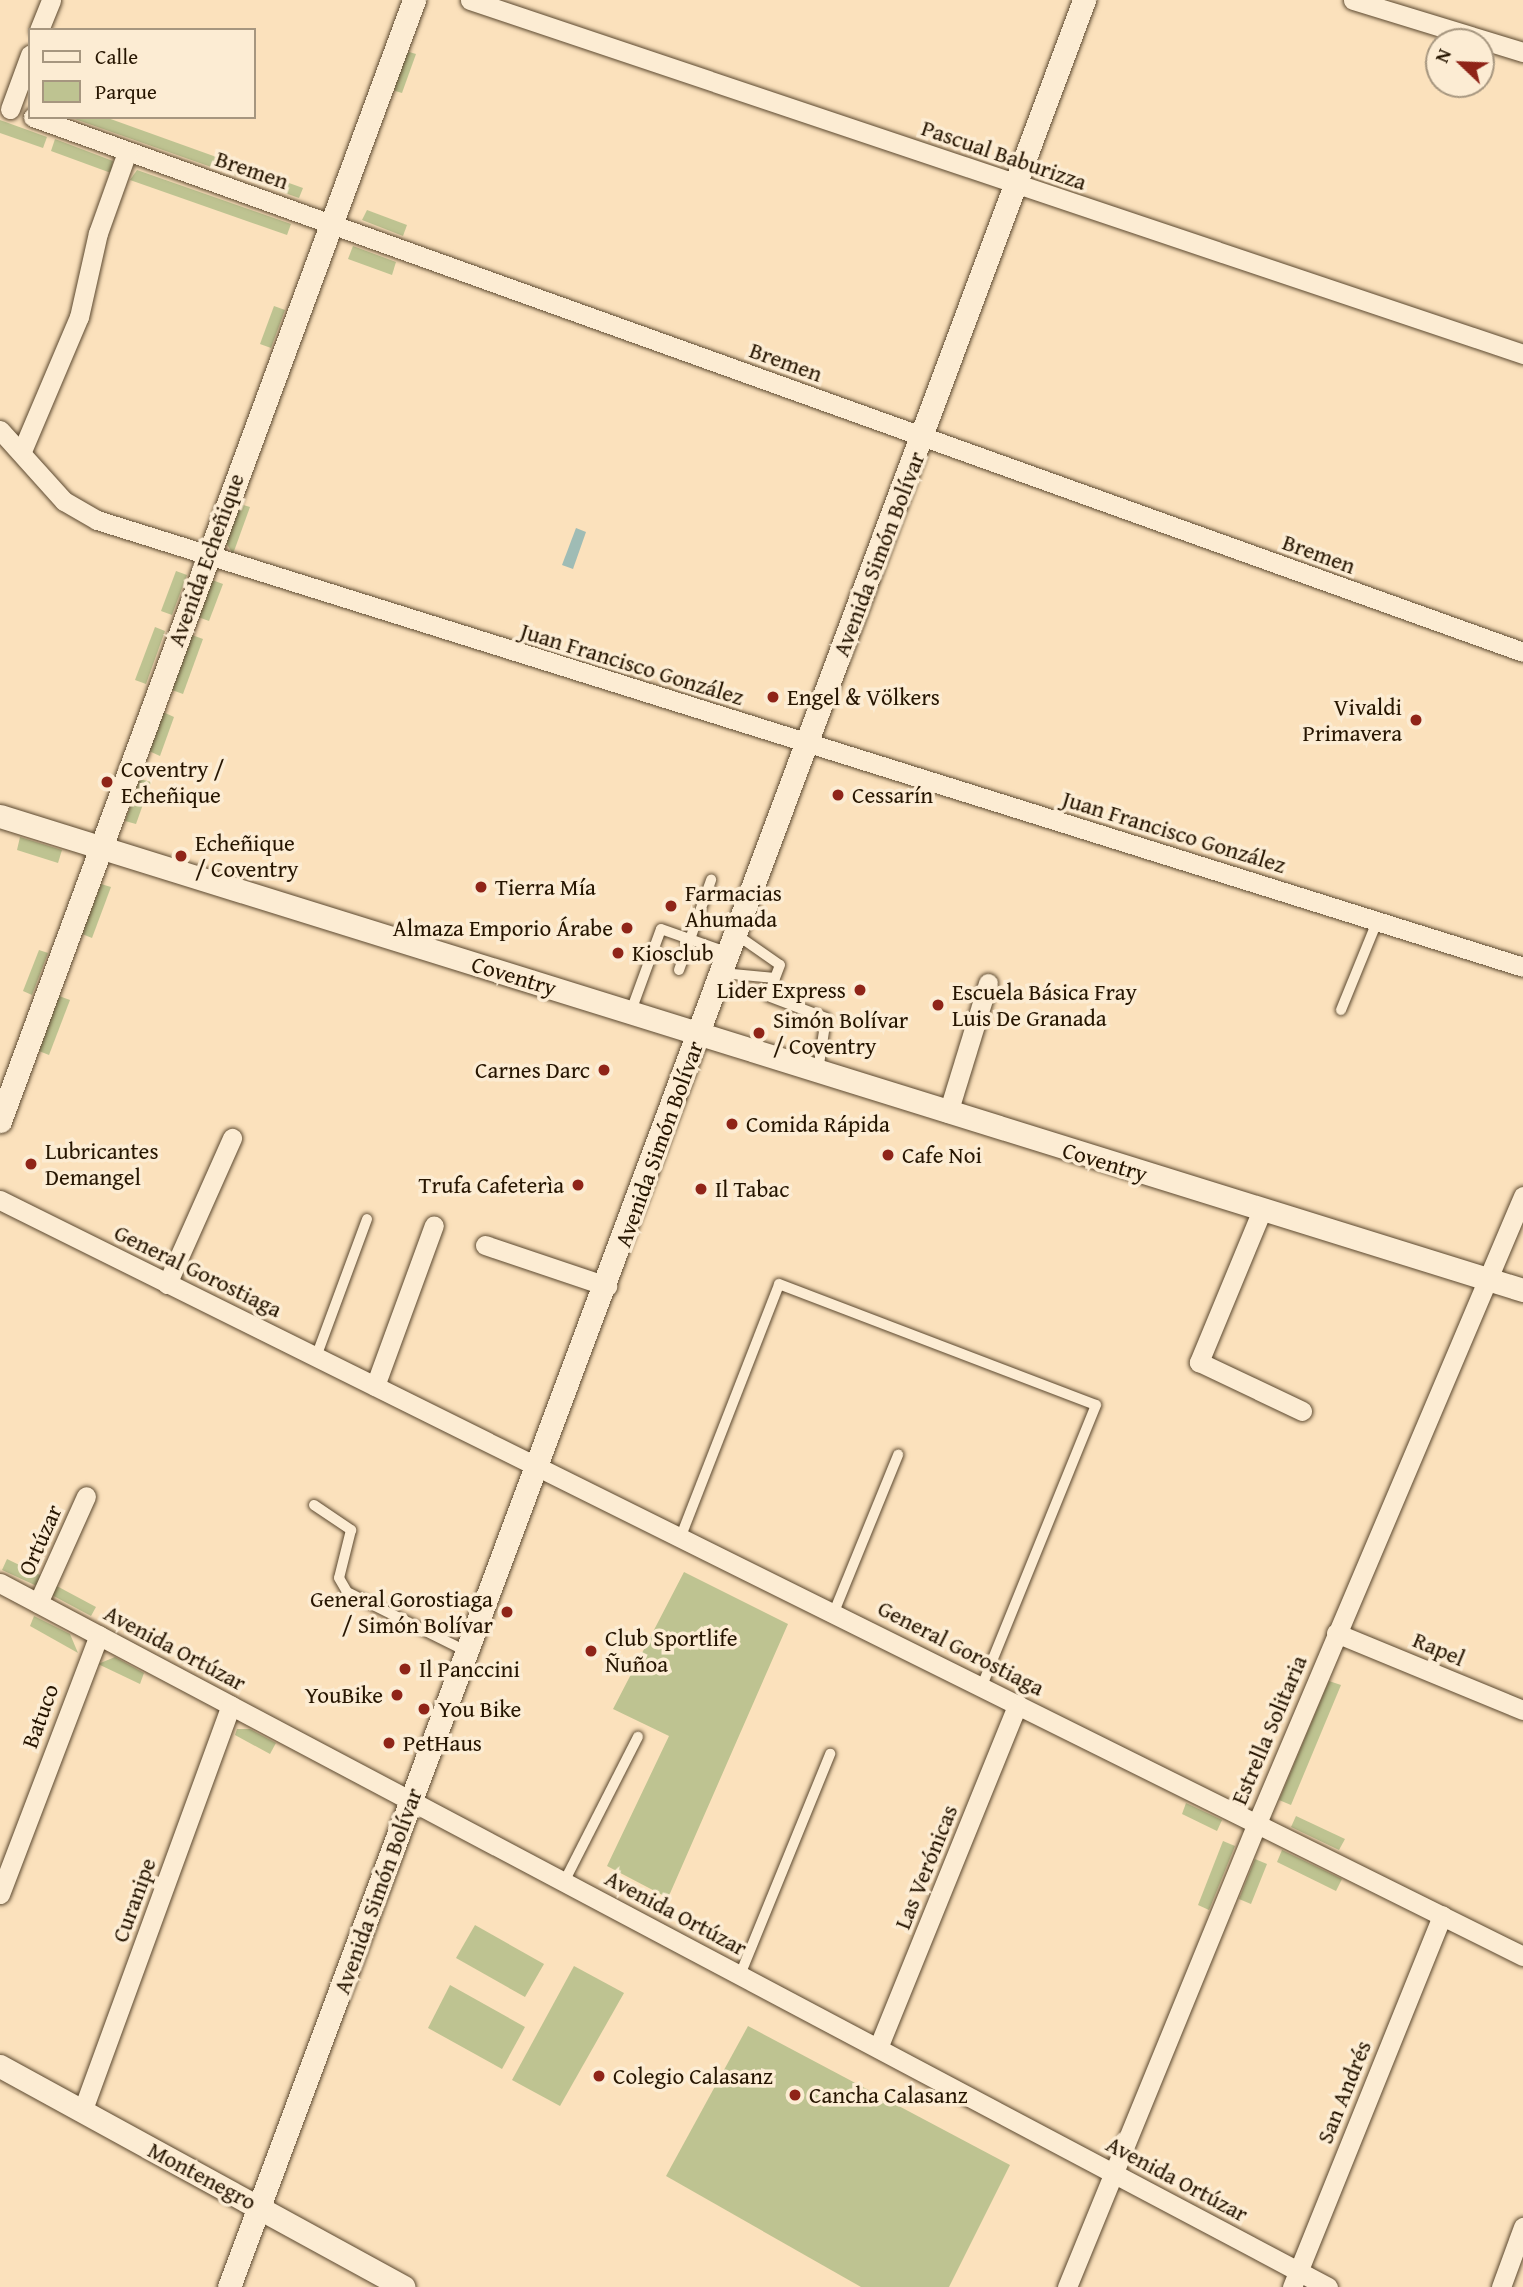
<!DOCTYPE html>
<html>
<head>
<meta charset="utf-8">
<style>
	body { margin:0 }
	#map { position:relative; width:1523px; height:2287px; overflow:hidden; background:#fbe1bc; font-family:"Gentium Book Plus",serif }
	div>[style] { position:absolute }
	.green>* { inset:0; background:#bec391 }
	.water>* { inset:0; background:#9fbcb5 }
	.roads { filter:drop-shadow(0 0 2px #5b482f) drop-shadow(0 0 2px #5b482f) }
	.service>* { height:10px; margin:-5px; padding:0 5px; transform-origin:5px; border-radius:5px; background:#fcecd3 }
	.minor>* { height:19px; margin:-9.5px; padding:0 9.5px; transform-origin:9.5px; border-radius:9.5px; background:#fcecd3 }
	.tertiary>* { height:23px; margin:-11.5px; padding:0 11.5px; transform-origin:11.5px; border-radius:11.5px; background:#fcecd3 }
	.dots>* { width:19px; height:19px; translate:-50% -50%; box-sizing:border-box; border:4px solid #fcecd3; border-radius:50% }
	span { translate:-50% -50%; white-space:nowrap; text-align:center; line-height:1.15; -webkit-text-stroke:7px #fcecd3; paint-order:stroke }
	.street-label { font-size:23px; color:#261500 }
	.poi-label { font-size:23px; color:#261500 }
	.left { translate:0 -50%; text-align:left }
	.right { translate:-100% -50%; text-align:right }
	.legend { position:absolute; left:28px; top:28px; width:228px; height:91px; box-sizing:border-box; background:#fcecd3; border:2px solid #a6967f; margin:0; padding:9px 12px; list-style:none; font-size:21px; color:#261500 }
	.legend li { display:flex; align-items:center; gap:14px; height:35px }
	.legend b { width:35px; border:2px solid #a6967f }
	.north { position:absolute; left:1425px; top:28px; width:70px; height:70px; box-sizing:border-box; background:#fcecd3; border:2px solid #a6967f; border-radius:50%; rotate:293deg; font-size:19px; font-weight:700; line-height:28px; text-align:center; color:#261500 }
	.north::after { content:''; display:block; margin:auto; width:24px; height:32px; background:#8f2418; clip-path:polygon(50% 0,100% 100%,50% 72%,0 100%) }
</style>
</head>
<body>
<div id="map">
	<div class="green">
		<div style="clip-path:polygon(406px 51px,416px 54px,402px 93px,392px 90px)"></div>
		<div style="clip-path:polygon(69px 117px,105px 117px,303px 188px,299px 198px)"></div>
		<div style="clip-path:polygon(0 120px,47px 137px,43px 148px,0 133px)"></div>
		<div style="clip-path:polygon(55px 139px,113px 161px,111px 173px,51px 151px)"></div>
		<div style="clip-path:polygon(137px 170px,291px 224px,287px 235px,130px 180px)"></div>
		<div style="clip-path:polygon(367px 210px,407px 225px,403px 236px,362px 220px)"></div>
		<div style="clip-path:polygon(353px 246px,396px 262px,392px 275px,348px 259px)"></div>
		<div style="clip-path:polygon(274px 306px,285px 310px,271px 348px,260px 344px)"></div>
		<div style="clip-path:polygon(240px 504px,250px 507px,233px 554px,226px 543px)"></div>
		<div style="clip-path:polygon(176px 571px,187px 575px,172px 615px,161px 611px)"></div>
		<div style="clip-path:polygon(212px 580px,223px 584px,209px 621px,198px 617px)"></div>
		<div style="clip-path:polygon(155px 627px,165px 631px,146px 684px,135px 680px)"></div>
		<div style="clip-path:polygon(192px 635px,203px 639px,183px 694px,172px 690px)"></div>
		<div style="clip-path:polygon(163px 712px,174px 717px,160px 756px,149px 751px)"></div>
		<div style="clip-path:polygon(140px 779px,151px 782px,136px 824px,125px 821px)"></div>
		<div style="clip-path:polygon(20px 837px,62px 850px,58px 863px,17px 850px)"></div>
		<div style="clip-path:polygon(101px 884px,111px 887px,92px 938px,82px 934px)"></div>
		<div style="clip-path:polygon(39px 950px,48px 953px,32px 995px,23px 991px)"></div>
		<div style="clip-path:polygon(59px 996px,70px 1000px,49px 1055px,39px 1051px)"></div>
		<div style="clip-path:polygon(7px 1559px,44px 1577px,39px 1587px,2px 1570px)"></div>
		<div style="clip-path:polygon(684px 1572px,788px 1624px,668px 1898px,607px 1866px,669px 1736px,613px 1709px)"></div>
		<div style="clip-path:polygon(53px 1584px,96px 1607px,91px 1616px,48px 1593px)"></div>
		<div style="clip-path:polygon(34px 1616px,70px 1634px,78px 1653px,30px 1626px)"></div>
		<div style="clip-path:polygon(129px 1622px,165px 1641px,162px 1653px,123px 1632px)"></div>
		<div style="clip-path:polygon(182px 1651px,220px 1670px,215px 1680px,177px 1661px)"></div>
		<div style="clip-path:polygon(115px 1657px,144px 1673px,140px 1684px,98px 1664px)"></div>
		<div style="clip-path:polygon(1329px 1681px,1341px 1685px,1291px 1805px,1279px 1800px)"></div>
		<div style="clip-path:polygon(237px 1729px,250px 1729px,276px 1743px,270px 1754px,235px 1735px)"></div>
		<div style="clip-path:polygon(1186px 1803px,1222px 1820px,1217px 1831px,1182px 1814px)"></div>
		<div style="clip-path:polygon(1296px 1816px,1345px 1839px,1339px 1850px,1291px 1827px)"></div>
		<div style="clip-path:polygon(1223px 1841px,1235px 1846px,1209px 1910px,1198px 1905px)"></div>
		<div style="clip-path:polygon(1282px 1850px,1342px 1879px,1336px 1891px,1277px 1862px)"></div>
		<div style="clip-path:polygon(1255px 1859px,1267px 1864px,1251px 1904px,1239px 1899px)"></div>
		<div style="clip-path:polygon(475px 1925px,544px 1964px,525px 1997px,456px 1958px)"></div>
		<div style="clip-path:polygon(574px 1966px,624px 1993px,560px 2106px,512px 2080px)"></div>
		<div style="clip-path:polygon(450px 1985px,525px 2027px,502px 2069px,428px 2028px)"></div>
		<div style="clip-path:polygon(748px 2026px,1010px 2165px,949px 2287px,861px 2287px,666px 2176px)"></div>
	</div>
	<div class="water">
		<div style="clip-path:polygon(576px 528px,586px 532px,573px 569px,562px 565px)"></div>
	</div>
	<div class="roads">
		<div class="service">
			<div style="left:737px;top:935px;width:52px;rotate:34.9deg"></div>
			<div style="left:780px;top:965px;width:33px;rotate:111deg"></div>
			<div style="left:768px;top:996px;width:62px;rotate:20.8deg"></div>
			<div style="left:826px;top:1018px;width:54px;rotate:98.6deg"></div>
			<div style="left:679px;top:970px;width:96px;rotate:-70.4deg"></div>
			<div style="left:722px;top:973px;width:53px;rotate:5.4deg"></div>
			<div style="left:1341px;top:1010px;width:95px;rotate:-67.8deg"></div>
			<div style="left:631px;top:1011px;width:87px;rotate:-69.9deg"></div>
			<div style="left:661px;top:929px;width:72px;rotate:19.4deg"></div>
			<div style="left:316px;top:1357px;width:147px;rotate:-69.7deg"></div>
			<div style="left:314px;top:1505px;width:45px;rotate:34deg"></div>
			<div style="left:351px;top:1530px;width:49px;rotate:104deg"></div>
			<div style="left:339px;top:1578px;width:16px;rotate:60deg"></div>
			<div style="left:347px;top:1592px;width:135px;rotate:26.4deg"></div>
			<div style="left:681px;top:1536px;width:270px;rotate:-68.7deg"></div>
			<div style="left:779px;top:1284px;width:339px;rotate:20.9deg"></div>
			<div style="left:1096px;top:1405px;width:303px;rotate:112.1deg"></div>
			<div style="left:834px;top:1612px;width:170px;rotate:-67.8deg"></div>
			<div style="left:564px;top:1882px;width:163px;rotate:-63deg"></div>
			<div style="left:740px;top:1975px;width:239px;rotate:-67.8deg"></div>
		</div>
		<div class="minor">
			<div style="left:470px;top:0;width:1111px;rotate:18.58deg"></div>
			<div style="left:1353px;top:0;width:178px;rotate:17deg"></div>
			<div style="left:39px;top:30px;width:32px;rotate:-68deg"></div>
			<div style="left:10px;top:109px;width:58px;rotate:-69.7deg"></div>
			<div style="left:33px;top:117px;width:1583px;rotate:19.75deg"></div>
			<div style="left:0;top:430px;width:96px;rotate:48deg"></div>
			<div style="left:64px;top:501px;width:38px;rotate:30deg"></div>
			<div style="left:97px;top:520px;width:1494px;rotate:17.4deg"></div>
			<div style="left:22px;top:451px;width:146px;rotate:-67deg"></div>
			<div style="left:79px;top:317px;width:86px;rotate:-77.3deg"></div>
			<div style="left:98px;top:233px;width:86px;rotate:-70.3deg"></div>
			<div style="left:948px;top:1113px;width:136px;rotate:-72.9deg"></div>
			<div style="left:0;top:1200px;width:1700px;rotate:26.4deg"></div>
			<div style="left:1262px;top:1210px;width:165px;rotate:112.5deg"></div>
			<div style="left:1199px;top:1362px;width:114px;rotate:25.4deg"></div>
			<div style="left:485px;top:1245px;width:129px;rotate:18.6deg"></div>
			<div style="left:167px;top:1284px;width:160px;rotate:-66deg"></div>
			<div style="left:375px;top:1386px;width:171px;rotate:-69.9deg"></div>
			<div style="left:0;top:1583px;width:1503px;rotate:27.93deg"></div>
			<div style="left:38px;top:1603px;width:117px;rotate:-65.8deg"></div>
			<div style="left:1336px;top:1633px;width:202px;rotate:22.4deg"></div>
			<div style="left:0;top:1894px;width:277px;rotate:-69.1deg"></div>
			<div style="left:878px;top:2048px;width:371px;rotate:-67.9deg"></div>
			<div style="left:82px;top:2112px;width:433px;rotate:-69.9deg"></div>
			<div style="left:1067px;top:2287px;width:501px;rotate:-67.73deg"></div>
			<div style="left:1257px;top:1823px;width:681px;rotate:-67.01deg"></div>
			<div style="left:1292px;top:2287px;width:401px;rotate:-68deg"></div>
			<div style="left:1501px;top:2287px;width:64px;rotate:-69.9deg"></div>
		</div>
		<div class="tertiary">
			<div style="left:0;top:816px;width:1595px;rotate:17.29deg"></div>
			<div style="left:0;top:1121px;width:1195px;rotate:-69.73deg"></div>
			<div style="left:0;top:2066px;width:460px;rotate:28.7deg"></div>
			<div style="left:229px;top:2287px;width:2442px;rotate:-69.5deg"></div>
		</div>
	</div>
	<div class="dots">
		<div style="left:773px;top:697px;background:#8f2418"></div>
		<div style="left:1416px;top:720px;background:#8f2418"></div>
		<div style="left:107px;top:782px;background:#8f2418"></div>
		<div style="left:838px;top:795px;background:#8f2418"></div>
		<div style="left:181px;top:856px;background:#8f2418"></div>
		<div style="left:481px;top:887px;background:#8f2418"></div>
		<div style="left:671px;top:906px;background:#8f2418"></div>
		<div style="left:627px;top:928px;background:#8f2418"></div>
		<div style="left:618px;top:953px;background:#8f2418"></div>
		<div style="left:860px;top:990px;background:#8f2418"></div>
		<div style="left:938px;top:1005px;background:#8f2418"></div>
		<div style="left:759px;top:1033px;background:#8f2418"></div>
		<div style="left:604px;top:1070px;background:#8f2418"></div>
		<div style="left:732px;top:1124px;background:#8f2418"></div>
		<div style="left:888px;top:1155px;background:#8f2418"></div>
		<div style="left:31px;top:1164px;background:#8f2418"></div>
		<div style="left:578px;top:1185px;background:#8f2418"></div>
		<div style="left:701px;top:1189px;background:#8f2418"></div>
		<div style="left:507px;top:1612px;background:#8f2418"></div>
		<div style="left:591px;top:1651px;background:#8f2418"></div>
		<div style="left:405px;top:1669px;background:#8f2418"></div>
		<div style="left:397px;top:1695px;background:#8f2418"></div>
		<div style="left:424px;top:1709px;background:#8f2418"></div>
		<div style="left:389px;top:1743px;background:#8f2418"></div>
		<div style="left:599px;top:2076px;background:#8f2418"></div>
		<div style="left:795px;top:2095px;background:#8f2418"></div>
	</div>
	<div class="street-label">
		<span style="left:1004px;top:155px;rotate:19deg">Pascual Baburizza</span>
		<span style="left:252px;top:170px;rotate:19deg">Bremen</span>
		<span style="left:786px;top:362px;rotate:20deg">Bremen</span>
		<span style="left:879px;top:554px;rotate:-69deg">Avenida Simón Bolívar</span>
		<span style="left:1319px;top:554px;rotate:20deg">Bremen</span>
		<span style="left:206px;top:560px;rotate:-70deg">Avenida Echeñique</span>
		<span style="left:632px;top:664px;rotate:17deg">Juan Francisco González</span>
		<span style="left:1174px;top:832px;rotate:17deg">Juan Francisco González</span>
		<span style="left:514px;top:976px;rotate:17deg">Coventry</span>
		<span style="left:659px;top:1144px;rotate:-70deg">Avenida Simón Bolívar</span>
		<span style="left:1105px;top:1162px;rotate:17deg">Coventry</span>
		<span style="left:198px;top:1271px;rotate:26deg">General Gorostiaga</span>
		<span style="left:40px;top:1540px;rotate:-66deg">Ortúzar</span>
		<span style="left:175px;top:1648px;rotate:28deg">Avenida Ortúzar</span>
		<span style="left:961px;top:1648px;rotate:27deg">General Gorostiaga</span>
		<span style="left:1439px;top:1649px;rotate:23deg">Rapel</span>
		<span style="left:40px;top:1716px;rotate:-70deg">Batuco</span>
		<span style="left:1269px;top:1730px;rotate:-67deg">Estrella Solitaria</span>
		<span style="left:926px;top:1867px;rotate:-68deg">Las Verónicas</span>
		<span style="left:378px;top:1891px;rotate:-70deg">Avenida Simón Bolívar</span>
		<span style="left:134px;top:1900px;rotate:-70deg">Curanipe</span>
		<span style="left:676px;top:1913px;rotate:28deg">Avenida Ortúzar</span>
		<span style="left:1344px;top:2092px;rotate:-68deg">San Andrés</span>
		<span style="left:202px;top:2176px;rotate:28deg">Montenegro</span>
		<span style="left:1177px;top:2179px;rotate:28deg">Avenida Ortúzar</span>
	</div>
	<div class="poi-label">
		<span class="left" style="left:787px;top:697px">Engel &amp; Völkers</span>
		<span class="right" style="left:1402px;top:720px">Vivaldi<br>Primavera</span>
		<span class="left" style="left:121px;top:782px">Coventry /<br>Echeñique</span>
		<span class="left" style="left:852px;top:795px">Cessarín</span>
		<span class="left" style="left:195px;top:856px">Echeñique<br>/ Coventry</span>
		<span class="left" style="left:495px;top:887px">Tierra Mía</span>
		<span class="left" style="left:685px;top:906px">Farmacias<br>Ahumada</span>
		<span class="right" style="left:613px;top:928px">Almaza Emporio Árabe</span>
		<span class="left" style="left:632px;top:953px">Kiosclub</span>
		<span class="right" style="left:846px;top:990px">Lider Express</span>
		<span class="left" style="left:952px;top:1005px">Escuela Básica Fray<br>Luis De Granada</span>
		<span class="left" style="left:773px;top:1033px">Simón Bolívar<br>/ Coventry</span>
		<span class="right" style="left:590px;top:1070px">Carnes Darc</span>
		<span class="left" style="left:746px;top:1124px">Comida Rápida</span>
		<span class="left" style="left:45px;top:1164px">Lubricantes<br>Demangel</span>
		<span class="left" style="left:902px;top:1155px">Cafe Noi</span>
		<span class="right" style="left:564px;top:1185px">Trufa Cafeterìa</span>
		<span class="left" style="left:715px;top:1189px">Il Tabac</span>
		<span class="right" style="left:493px;top:1612px">General Gorostiaga<br>/ Simón Bolívar</span>
		<span class="left" style="left:605px;top:1651px">Club Sportlife<br>Ñuñoa</span>
		<span class="left" style="left:419px;top:1669px">Il Panccini</span>
		<span class="right" style="left:383px;top:1695px">YouBike</span>
		<span class="left" style="left:438px;top:1709px">You Bike</span>
		<span class="left" style="left:403px;top:1743px">PetHaus</span>
		<span class="left" style="left:613px;top:2076px">Colegio Calasanz</span>
		<span class="left" style="left:809px;top:2095px">Cancha Calasanz</span>
	</div>
	<ul class="legend">
	<li><b style="height:9px;background:#fcecd3"></b>Calle</li>
	<li><b style="height:19px;background:#bec391"></b>Parque</li>
	</ul>
	<div class="north">N</div>
</div>
</body>
</html>
